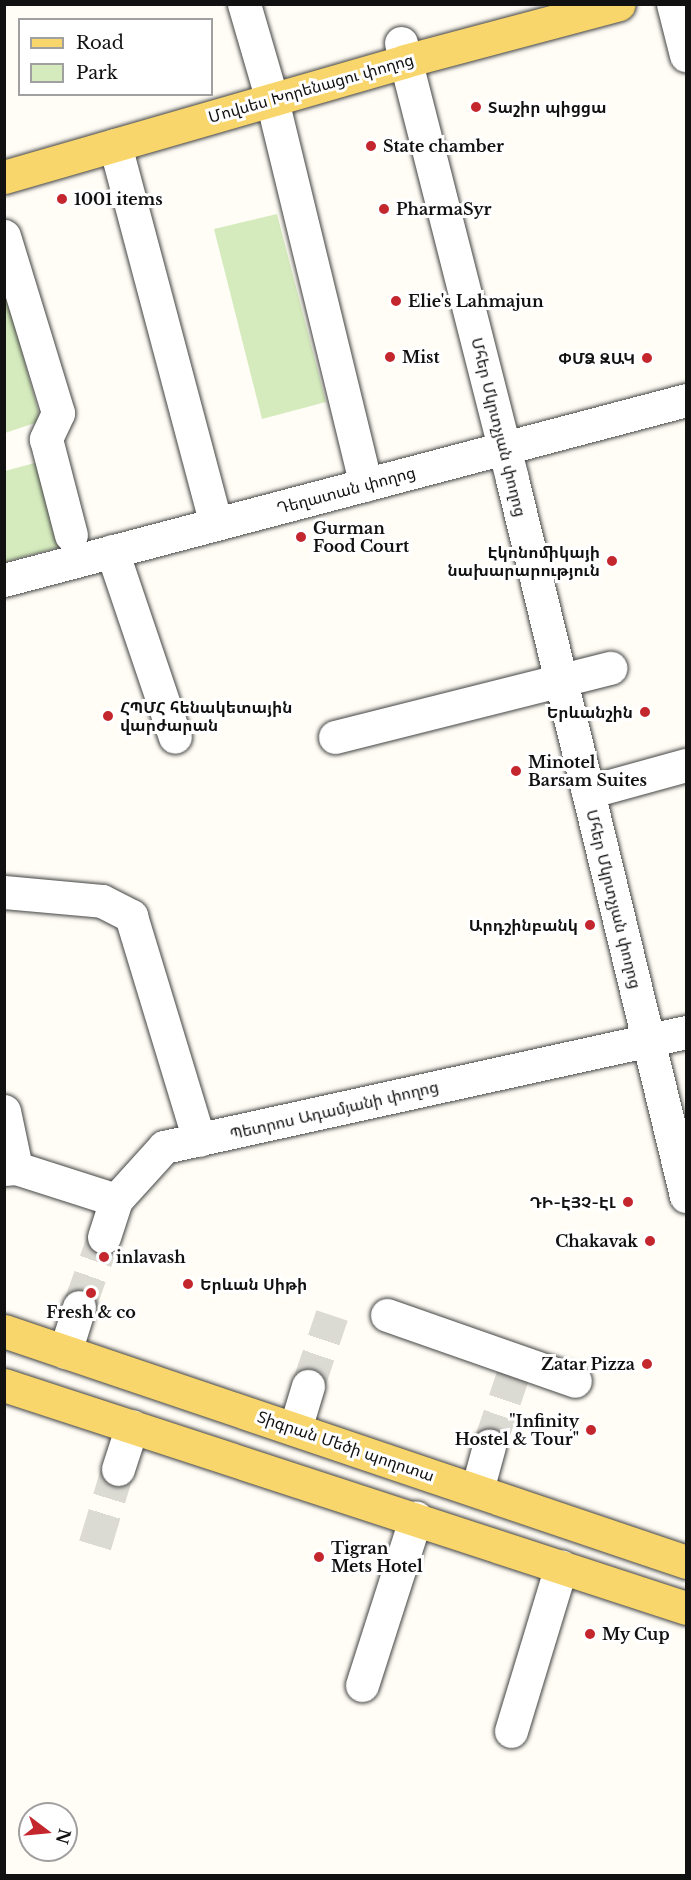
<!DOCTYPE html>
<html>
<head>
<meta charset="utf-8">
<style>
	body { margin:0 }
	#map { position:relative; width:691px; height:1880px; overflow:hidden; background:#fffdf5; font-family:"Libre Baskerville","Noto Sans Armenian",serif }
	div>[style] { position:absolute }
	.green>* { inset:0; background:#d5ebbd }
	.minor-tunnel>* { height:33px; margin-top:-16.5px; transform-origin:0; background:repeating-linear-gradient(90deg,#dbdad3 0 33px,transparent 0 49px) }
	.roads { filter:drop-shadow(0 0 2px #444) drop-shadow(0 0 2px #444) }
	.minor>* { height:33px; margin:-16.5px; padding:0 16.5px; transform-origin:16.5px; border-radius:16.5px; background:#fff }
	.major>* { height:33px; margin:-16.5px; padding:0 16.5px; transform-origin:16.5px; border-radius:16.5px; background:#f9d66b }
	.dots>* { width:16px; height:16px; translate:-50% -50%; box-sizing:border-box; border:3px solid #fff; border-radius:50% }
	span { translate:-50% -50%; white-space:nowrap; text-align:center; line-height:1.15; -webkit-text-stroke:6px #fff; paint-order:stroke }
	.street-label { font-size:16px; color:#111 }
	.poi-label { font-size:16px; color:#111; font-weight:700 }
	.left { translate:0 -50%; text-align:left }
	.right { translate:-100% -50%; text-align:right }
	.frame { position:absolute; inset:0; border:6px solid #111; pointer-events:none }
	.legend { position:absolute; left:18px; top:18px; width:195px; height:78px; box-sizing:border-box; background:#fff; border:2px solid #a0a0a0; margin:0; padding:8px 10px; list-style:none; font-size:18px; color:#111 }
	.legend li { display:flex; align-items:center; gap:12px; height:30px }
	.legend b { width:30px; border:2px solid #a0a0a0 }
	.north { position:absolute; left:18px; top:1802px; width:60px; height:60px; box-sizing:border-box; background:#fff; border:2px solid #a0a0a0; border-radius:50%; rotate:106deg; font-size:16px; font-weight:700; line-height:24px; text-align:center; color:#111 }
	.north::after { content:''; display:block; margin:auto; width:21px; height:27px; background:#c4262e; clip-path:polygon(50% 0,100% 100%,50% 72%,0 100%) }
</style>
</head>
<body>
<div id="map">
	<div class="green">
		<div style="clip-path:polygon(277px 214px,326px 402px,262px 419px,214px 229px)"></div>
		<div style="clip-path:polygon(4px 286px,41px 421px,5px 433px)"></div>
		<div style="clip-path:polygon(38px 462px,60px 547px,5px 562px,5px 471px)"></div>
	</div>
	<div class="minor-tunnel">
		<div style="left:79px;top:1307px;width:74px;rotate:-70.3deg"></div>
		<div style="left:308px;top:1386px;width:75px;rotate:-71.3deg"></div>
		<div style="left:489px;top:1446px;width:75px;rotate:-71.3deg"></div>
		<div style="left:95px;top:1545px;width:79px;rotate:-73.2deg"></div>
	</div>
	<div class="roads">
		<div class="minor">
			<div style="left:244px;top:4px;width:100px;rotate:73.7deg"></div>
			<div style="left:272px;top:100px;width:396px;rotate:76.3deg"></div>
			<div style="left:673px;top:4px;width:53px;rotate:75.7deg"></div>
			<div style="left:401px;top:43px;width:450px;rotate:75.7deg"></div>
			<div style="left:512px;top:479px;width:738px;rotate:76.36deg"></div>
			<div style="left:115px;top:145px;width:392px;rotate:75.1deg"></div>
			<div style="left:4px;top:236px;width:185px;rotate:73deg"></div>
			<div style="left:58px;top:413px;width:29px;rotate:115deg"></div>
			<div style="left:46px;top:439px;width:99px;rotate:75.4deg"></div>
			<div style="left:112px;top:551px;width:196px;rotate:71.3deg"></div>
			<div style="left:4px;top:580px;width:705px;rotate:-14.78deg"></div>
			<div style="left:335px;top:737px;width:284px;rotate:-14.1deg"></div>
			<div style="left:588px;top:792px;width:102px;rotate:-15.4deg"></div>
			<div style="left:4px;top:892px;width:98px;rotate:5.2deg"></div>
			<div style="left:102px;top:901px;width:33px;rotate:27deg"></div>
			<div style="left:131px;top:916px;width:234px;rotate:73.1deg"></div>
			<div style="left:4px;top:1111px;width:58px;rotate:78.1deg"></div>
			<div style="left:4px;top:1169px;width:12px;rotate:-5deg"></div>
			<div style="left:16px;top:1168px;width:105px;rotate:17.7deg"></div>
			<div style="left:104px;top:1237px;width:39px;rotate:-72deg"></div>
			<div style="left:116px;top:1200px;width:72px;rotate:-47.8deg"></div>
			<div style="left:164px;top:1147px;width:535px;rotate:-12.42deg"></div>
			<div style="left:387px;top:1315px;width:199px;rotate:19.3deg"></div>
			<div style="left:65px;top:1352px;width:47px;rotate:-72.7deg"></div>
			<div style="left:295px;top:1429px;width:45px;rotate:-73.2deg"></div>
			<div style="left:118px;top:1469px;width:45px;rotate:-72deg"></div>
			<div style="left:477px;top:1490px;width:46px;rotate:-74.7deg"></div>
			<div style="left:362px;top:1685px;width:176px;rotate:-72.2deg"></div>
			<div style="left:511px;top:1731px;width:172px;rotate:-73.1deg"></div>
		</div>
		<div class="major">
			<div style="left:4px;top:177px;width:417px;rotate:-16.1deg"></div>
			<div style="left:405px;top:61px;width:221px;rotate:-14.9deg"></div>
			<div style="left:4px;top:1331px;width:720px;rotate:18.71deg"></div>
			<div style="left:4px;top:1385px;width:718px;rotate:18.11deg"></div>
		</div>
	</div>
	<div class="dots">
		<div style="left:476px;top:107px;background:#c4262e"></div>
		<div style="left:371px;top:146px;background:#c4262e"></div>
		<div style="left:62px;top:199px;background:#c4262e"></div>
		<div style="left:384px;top:209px;background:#c4262e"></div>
		<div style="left:396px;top:301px;background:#c4262e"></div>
		<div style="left:390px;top:357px;background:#c4262e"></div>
		<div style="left:647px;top:358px;background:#c4262e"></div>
		<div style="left:301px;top:537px;background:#c4262e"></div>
		<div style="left:612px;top:561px;background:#c4262e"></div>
		<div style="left:645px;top:712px;background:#c4262e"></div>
		<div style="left:108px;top:716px;background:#c4262e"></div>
		<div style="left:516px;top:771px;background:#c4262e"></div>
		<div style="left:590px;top:925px;background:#c4262e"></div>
		<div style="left:628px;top:1202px;background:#c4262e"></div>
		<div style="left:650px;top:1241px;background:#c4262e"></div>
		<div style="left:104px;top:1257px;background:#c4262e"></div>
		<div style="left:188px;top:1284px;background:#c4262e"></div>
		<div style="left:91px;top:1293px;background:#c4262e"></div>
		<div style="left:647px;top:1364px;background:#c4262e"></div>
		<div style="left:591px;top:1430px;background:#c4262e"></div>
		<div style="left:319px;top:1557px;background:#c4262e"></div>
		<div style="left:590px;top:1634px;background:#c4262e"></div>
	</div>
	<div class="street-label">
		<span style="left:311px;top:88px;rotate:-16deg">Մովսես Խորենացու փողոց</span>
		<span style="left:499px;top:427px;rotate:76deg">Մհեր Մկրտչյան փողոց</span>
		<span style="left:346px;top:490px;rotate:-15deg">Դեղատան փողոց</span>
		<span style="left:614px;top:899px;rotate:76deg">Մհեր Մկրտչյան փողոց</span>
		<span style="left:334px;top:1110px;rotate:-13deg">Պետրոս Ադամյանի փողոց</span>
		<span style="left:346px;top:1446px;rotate:19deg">Տիգրան Մեծի պողոտա</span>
	</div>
	<div class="poi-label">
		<span class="left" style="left:488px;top:107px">Տաշիր պիցցա</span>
		<span class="left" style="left:383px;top:146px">State chamber</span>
		<span class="left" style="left:74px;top:199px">1001 items</span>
		<span class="left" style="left:396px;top:209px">PharmaSyr</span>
		<span class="left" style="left:408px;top:301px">Elie's Lahmajun</span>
		<span class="left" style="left:402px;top:357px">Mist</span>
		<span class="right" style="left:635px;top:358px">ՓՄՁ ԶԱԿ</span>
		<span class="left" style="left:313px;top:537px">Gurman<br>Food Court</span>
		<span class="right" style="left:600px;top:561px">Էկոնոմիկայի<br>նախարարություն</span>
		<span class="left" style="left:120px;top:716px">ՀՊՄՀ հենակետային<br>վարժարան</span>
		<span class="right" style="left:633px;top:712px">Երևանշին</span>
		<span class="left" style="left:528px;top:771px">Minotel<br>Barsam Suites</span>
		<span class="right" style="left:578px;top:925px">Արդշինբանկ</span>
		<span class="right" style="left:616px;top:1202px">ԴԻ-ԷՅՉ-ԷԼ</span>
		<span class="right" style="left:638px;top:1241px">Chakavak</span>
		<span class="left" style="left:116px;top:1257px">inlavash</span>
		<span class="left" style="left:200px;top:1284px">Երևան Սիթի</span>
		<span style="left:91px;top:1312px">Fresh &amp; co</span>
		<span class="right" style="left:635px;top:1364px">Zatar Pizza</span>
		<span class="right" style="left:579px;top:1430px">"Infinity<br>Hostel &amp; Tour"</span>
		<span class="left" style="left:331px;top:1557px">Tigran<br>Mets Hotel</span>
		<span class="left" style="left:602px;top:1634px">My Cup</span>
	</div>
	<div class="frame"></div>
	<ul class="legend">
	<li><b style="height:8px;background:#f9d66b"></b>Road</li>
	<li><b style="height:16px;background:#d5ebbd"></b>Park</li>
	</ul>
	<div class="north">N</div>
</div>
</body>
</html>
